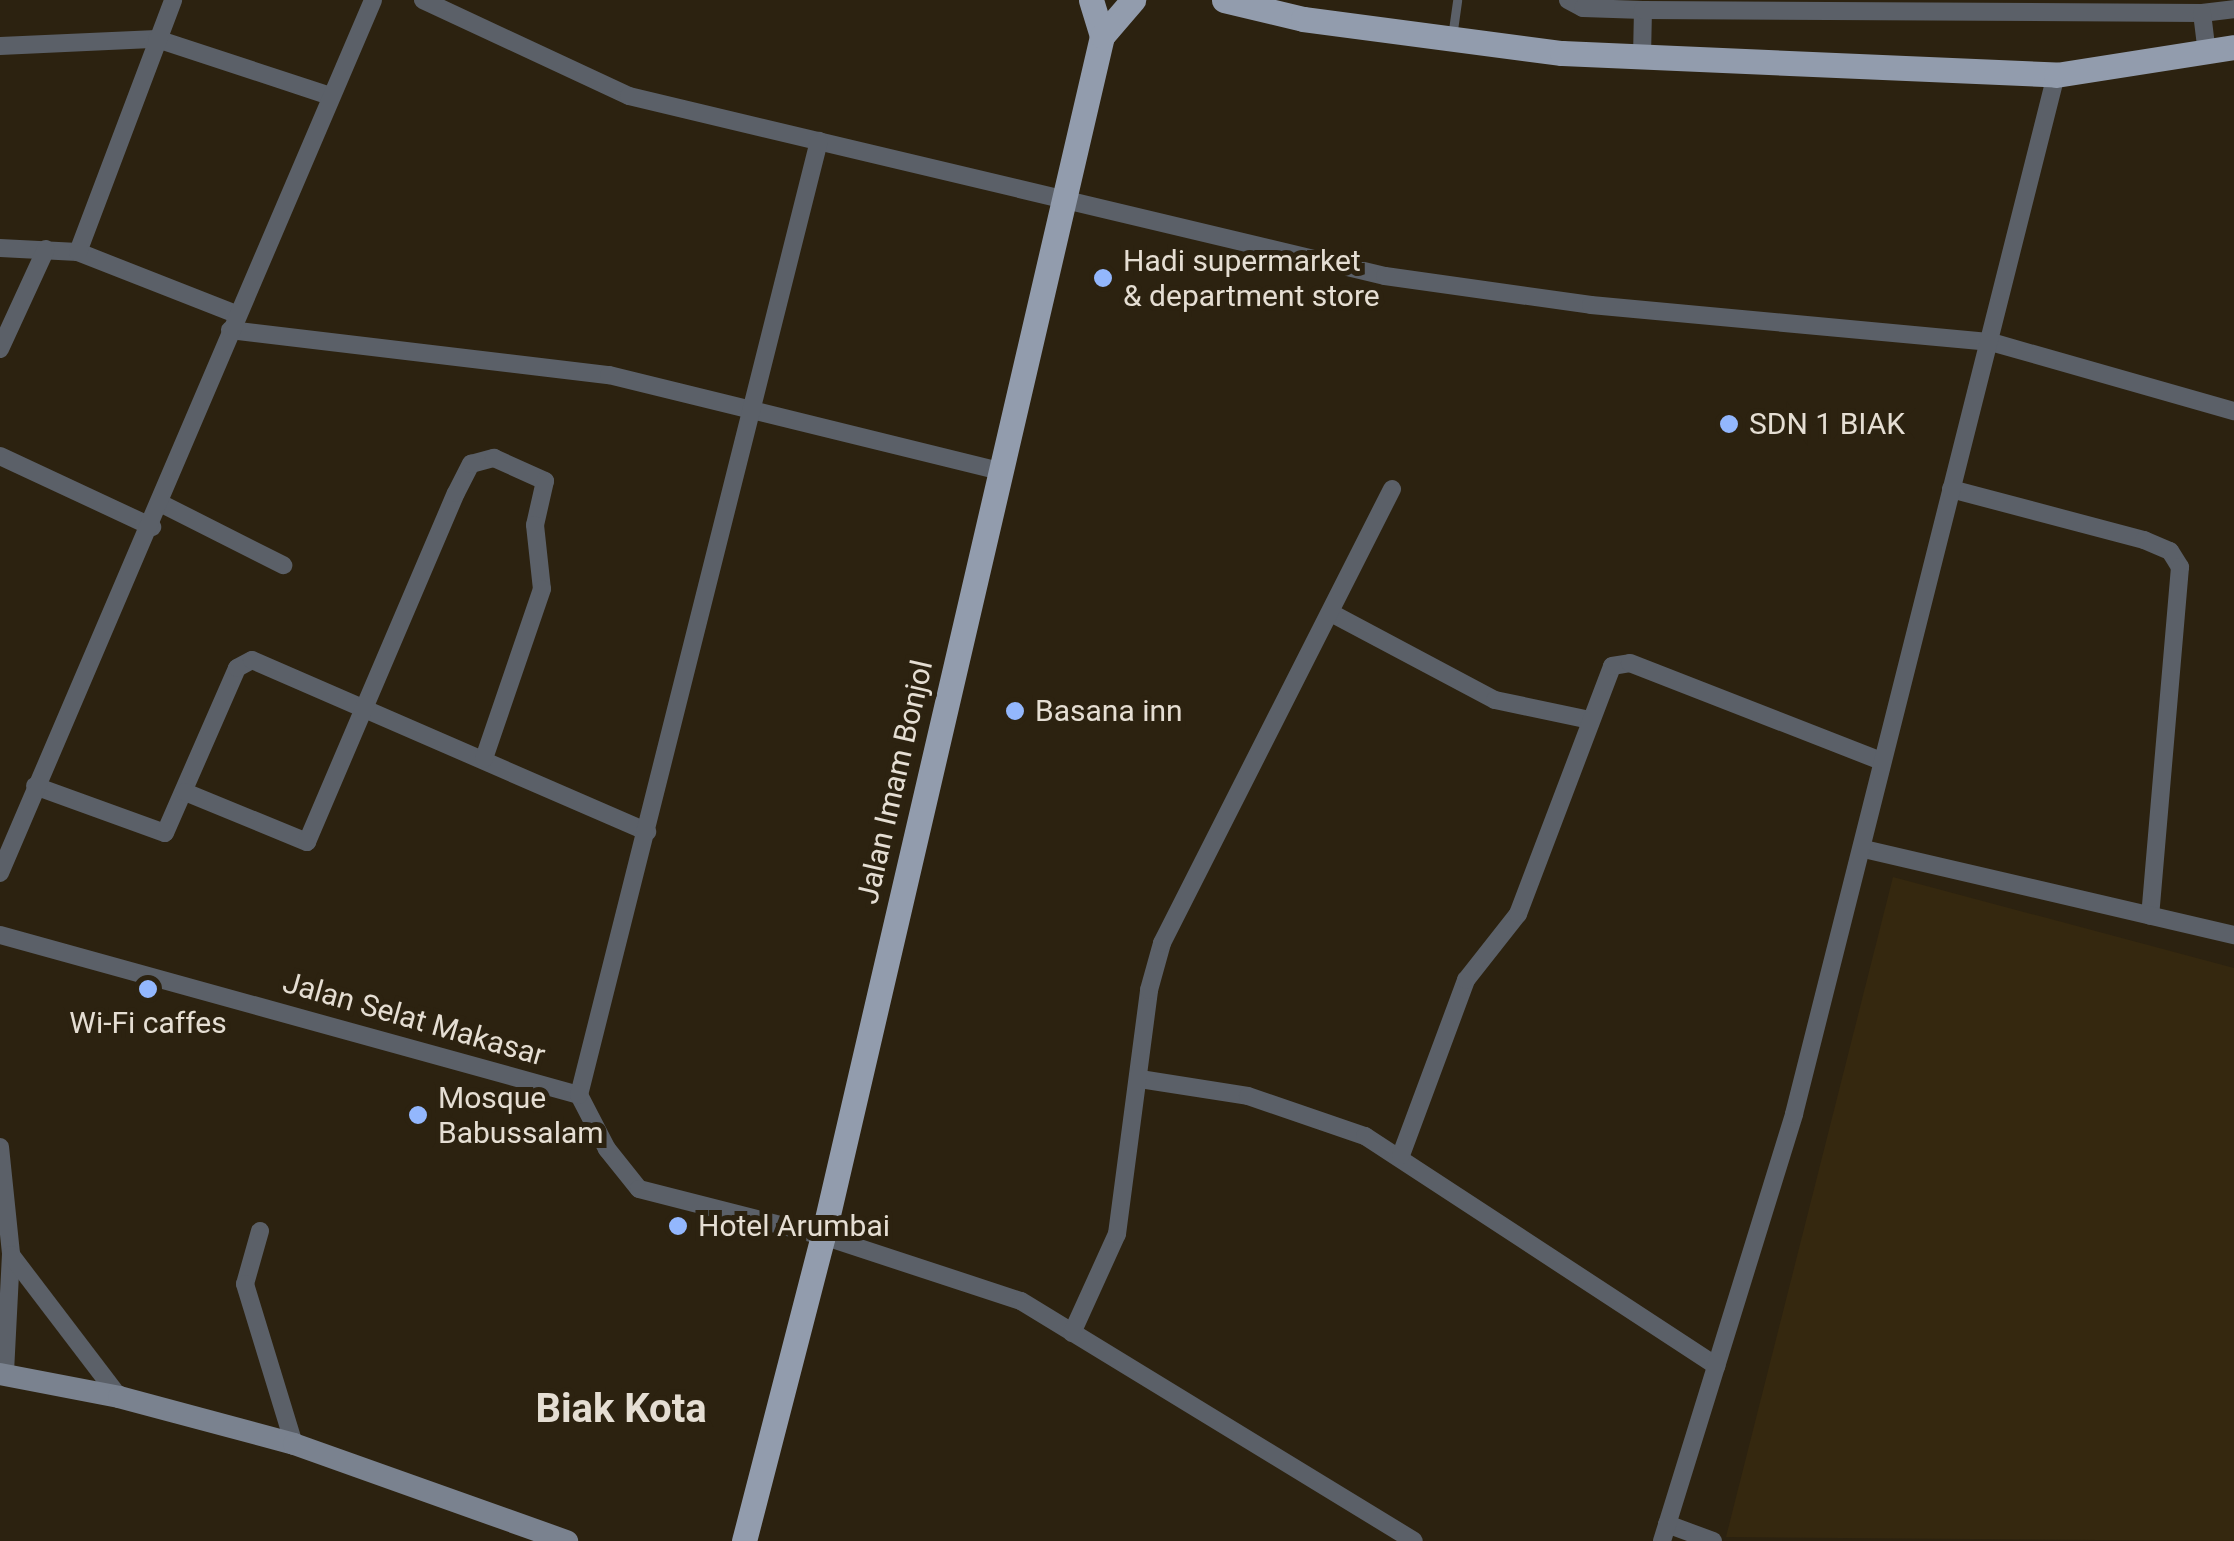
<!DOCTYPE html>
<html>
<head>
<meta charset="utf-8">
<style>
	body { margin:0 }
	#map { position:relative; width:2234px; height:1541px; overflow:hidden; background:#2c2210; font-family:Roboto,sans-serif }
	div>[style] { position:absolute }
	.built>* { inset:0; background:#35280f }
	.lane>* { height:9px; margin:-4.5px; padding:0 4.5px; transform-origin:4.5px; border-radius:4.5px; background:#5b6068 }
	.street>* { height:18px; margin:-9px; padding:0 9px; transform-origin:9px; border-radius:9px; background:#5b6068 }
	.secondary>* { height:22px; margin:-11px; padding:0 11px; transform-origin:11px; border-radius:11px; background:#7a828f }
	.primary>* { height:25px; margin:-12.5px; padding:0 12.5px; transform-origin:12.5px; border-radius:12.5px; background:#929cad }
	.dots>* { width:28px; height:28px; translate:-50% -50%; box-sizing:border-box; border:5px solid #2c2210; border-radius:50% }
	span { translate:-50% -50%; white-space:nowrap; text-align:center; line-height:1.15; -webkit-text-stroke:10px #2c2210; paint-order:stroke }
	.poi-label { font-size:30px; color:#e5ded3 }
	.left { translate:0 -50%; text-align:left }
	.street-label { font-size:30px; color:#e5ded3 }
	.district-label { font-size:40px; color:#e5ded3; font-weight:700 }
</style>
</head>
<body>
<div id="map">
	<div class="built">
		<div style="clip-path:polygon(1893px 877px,2234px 968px,2234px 1541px,1726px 1537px)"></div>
	</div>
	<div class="lane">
		<div style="left:1452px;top:37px;width:37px;rotate:-82deg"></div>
	</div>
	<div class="street">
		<div style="left:423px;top:0;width:227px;rotate:25deg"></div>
		<div style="left:629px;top:96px;width:777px;rotate:13.39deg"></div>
		<div style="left:1385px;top:276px;width:208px;rotate:8deg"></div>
		<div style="left:1591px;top:305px;width:402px;rotate:5.3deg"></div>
		<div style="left:1991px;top:342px;width:253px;rotate:15.9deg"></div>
		<div style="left:1568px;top:0;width:17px;rotate:28deg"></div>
		<div style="left:1583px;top:8px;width:60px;rotate:1.9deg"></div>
		<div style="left:2202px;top:13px;width:32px;rotate:-7deg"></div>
		<div style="left:0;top:46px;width:157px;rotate:-2.6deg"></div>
		<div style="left:157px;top:39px;width:182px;rotate:18.2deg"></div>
		<div style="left:1642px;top:57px;width:47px;rotate:-88.8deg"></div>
		<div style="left:1643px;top:10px;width:559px;rotate:0.31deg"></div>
		<div style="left:2202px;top:13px;width:38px;rotate:83deg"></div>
		<div style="left:0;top:248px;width:78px;rotate:2.9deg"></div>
		<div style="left:78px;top:252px;width:170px;rotate:21.4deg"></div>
		<div style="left:78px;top:252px;width:269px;rotate:-69.3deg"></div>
		<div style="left:230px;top:330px;width:382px;rotate:6.8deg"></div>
		<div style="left:609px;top:375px;width:403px;rotate:13.8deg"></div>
		<div style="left:0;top:349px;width:110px;rotate:-65.3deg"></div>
		<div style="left:0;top:456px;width:168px;rotate:25deg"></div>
		<div style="left:1951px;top:489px;width:200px;rotate:14.8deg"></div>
		<div style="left:2144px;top:540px;width:28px;rotate:23deg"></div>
		<div style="left:2170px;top:551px;width:19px;rotate:58deg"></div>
		<div style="left:2180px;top:567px;width:350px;rotate:94.9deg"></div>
		<div style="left:162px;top:504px;width:136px;rotate:26.8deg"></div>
		<div style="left:1333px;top:614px;width:183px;rotate:28deg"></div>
		<div style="left:1495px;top:700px;width:97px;rotate:11.9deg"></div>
		<div style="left:35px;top:786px;width:138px;rotate:19.9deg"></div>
		<div style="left:165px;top:833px;width:180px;rotate:-66.4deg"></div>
		<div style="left:237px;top:668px;width:17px;rotate:-28deg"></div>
		<div style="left:252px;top:660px;width:431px;rotate:23.5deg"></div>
		<div style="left:185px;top:792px;width:132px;rotate:22.3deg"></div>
		<div style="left:307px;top:842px;width:379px;rotate:-66.9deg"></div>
		<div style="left:456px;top:493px;width:33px;rotate:-63deg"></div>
		<div style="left:471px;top:464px;width:24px;rotate:-15deg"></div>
		<div style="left:494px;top:458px;width:56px;rotate:24.3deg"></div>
		<div style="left:545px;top:481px;width:45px;rotate:102.8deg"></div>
		<div style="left:535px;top:525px;width:64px;rotate:83.8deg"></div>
		<div style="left:542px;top:589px;width:179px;rotate:108.9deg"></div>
		<div style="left:1864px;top:849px;width:380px;rotate:13.1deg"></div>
		<div style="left:0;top:873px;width:949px;rotate:-66.86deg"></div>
		<div style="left:0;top:935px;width:601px;rotate:15.45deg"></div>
		<div style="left:579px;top:1095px;width:61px;rotate:62.6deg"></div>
		<div style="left:607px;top:1149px;width:51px;rotate:51.3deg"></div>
		<div style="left:639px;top:1189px;width:190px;rotate:14.3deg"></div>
		<div style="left:823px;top:1236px;width:208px;rotate:18.2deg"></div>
		<div style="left:1021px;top:1301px;width:460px;rotate:31.4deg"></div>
		<div style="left:1140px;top:1079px;width:109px;rotate:8.9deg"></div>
		<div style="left:1248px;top:1096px;width:124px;rotate:18.9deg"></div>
		<div style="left:1365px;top:1136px;width:420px;rotate:33.2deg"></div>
		<div style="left:579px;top:1095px;width:984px;rotate:-75.88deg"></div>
		<div style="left:0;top:1147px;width:108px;rotate:84.1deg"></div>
		<div style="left:11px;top:1254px;width:120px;rotate:92.9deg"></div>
		<div style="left:1401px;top:1155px;width:187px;rotate:-69.6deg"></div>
		<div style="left:1466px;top:980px;width:84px;rotate:-51.8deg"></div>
		<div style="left:1518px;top:914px;width:265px;rotate:-69.2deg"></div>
		<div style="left:1612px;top:666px;width:18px;rotate:-9deg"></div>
		<div style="left:1630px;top:663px;width:270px;rotate:21.3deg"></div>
		<div style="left:260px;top:1231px;width:55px;rotate:105.8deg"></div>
		<div style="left:245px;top:1284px;width:167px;rotate:73deg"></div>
		<div style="left:11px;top:1255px;width:178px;rotate:52.7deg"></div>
		<div style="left:1072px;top:1333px;width:109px;rotate:-65.6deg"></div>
		<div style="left:1117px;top:1234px;width:246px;rotate:-82.5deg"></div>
		<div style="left:1149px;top:990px;width:49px;rotate:-74.5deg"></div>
		<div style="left:1162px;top:943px;width:509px;rotate:-63.13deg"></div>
		<div style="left:1667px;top:1524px;width:49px;rotate:20.3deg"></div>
		<div style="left:1662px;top:1541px;width:447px;rotate:-72.8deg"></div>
		<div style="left:1794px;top:1114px;width:1072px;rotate:-75.85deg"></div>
	</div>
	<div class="secondary">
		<div style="left:0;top:1374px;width:121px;rotate:10.9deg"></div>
		<div style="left:119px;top:1397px;width:181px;rotate:15deg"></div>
		<div style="left:294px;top:1444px;width:290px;rotate:19.6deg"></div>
	</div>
	<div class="primary">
		<div style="left:1091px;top:0;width:38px;rotate:73deg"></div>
		<div style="left:1224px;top:0;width:81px;rotate:13.5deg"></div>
		<div style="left:1303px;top:19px;width:261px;rotate:7.5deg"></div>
		<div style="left:1562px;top:53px;width:494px;rotate:2.5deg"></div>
		<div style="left:2056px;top:75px;width:180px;rotate:-8.9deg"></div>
		<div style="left:744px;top:1541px;width:315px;rotate:-75.5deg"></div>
		<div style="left:823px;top:1236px;width:1232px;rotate:-76.91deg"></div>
		<div style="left:1102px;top:36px;width:48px;rotate:-49.3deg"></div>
	</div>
	<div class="dots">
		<div style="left:1103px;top:278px;background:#93b7fd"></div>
		<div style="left:1729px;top:424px;background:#93b7fd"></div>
		<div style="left:1015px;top:711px;background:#93b7fd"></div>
		<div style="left:148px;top:989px;background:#93b7fd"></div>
		<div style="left:418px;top:1115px;background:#93b7fd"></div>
		<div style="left:678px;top:1226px;background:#93b7fd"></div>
	</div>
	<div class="poi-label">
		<span class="left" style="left:1123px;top:278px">Hadi supermarket<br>&amp; department store</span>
		<span class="left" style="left:1749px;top:424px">SDN 1 BIAK</span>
		<span class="left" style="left:1035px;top:711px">Basana inn</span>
		<span style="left:148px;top:1023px">Wi-Fi caffes</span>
		<span class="left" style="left:438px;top:1115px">Mosque<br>Babussalam</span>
		<span class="left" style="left:698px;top:1226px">Hotel Arumbai</span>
	</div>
	<div class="street-label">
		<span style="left:895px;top:782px;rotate:-77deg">Jalan Imam Bonjol</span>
		<span style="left:414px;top:1019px;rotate:16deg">Jalan Selat Makasar</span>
	</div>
	<div class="district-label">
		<span style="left:621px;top:1409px">Biak Kota</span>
	</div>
</div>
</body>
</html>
